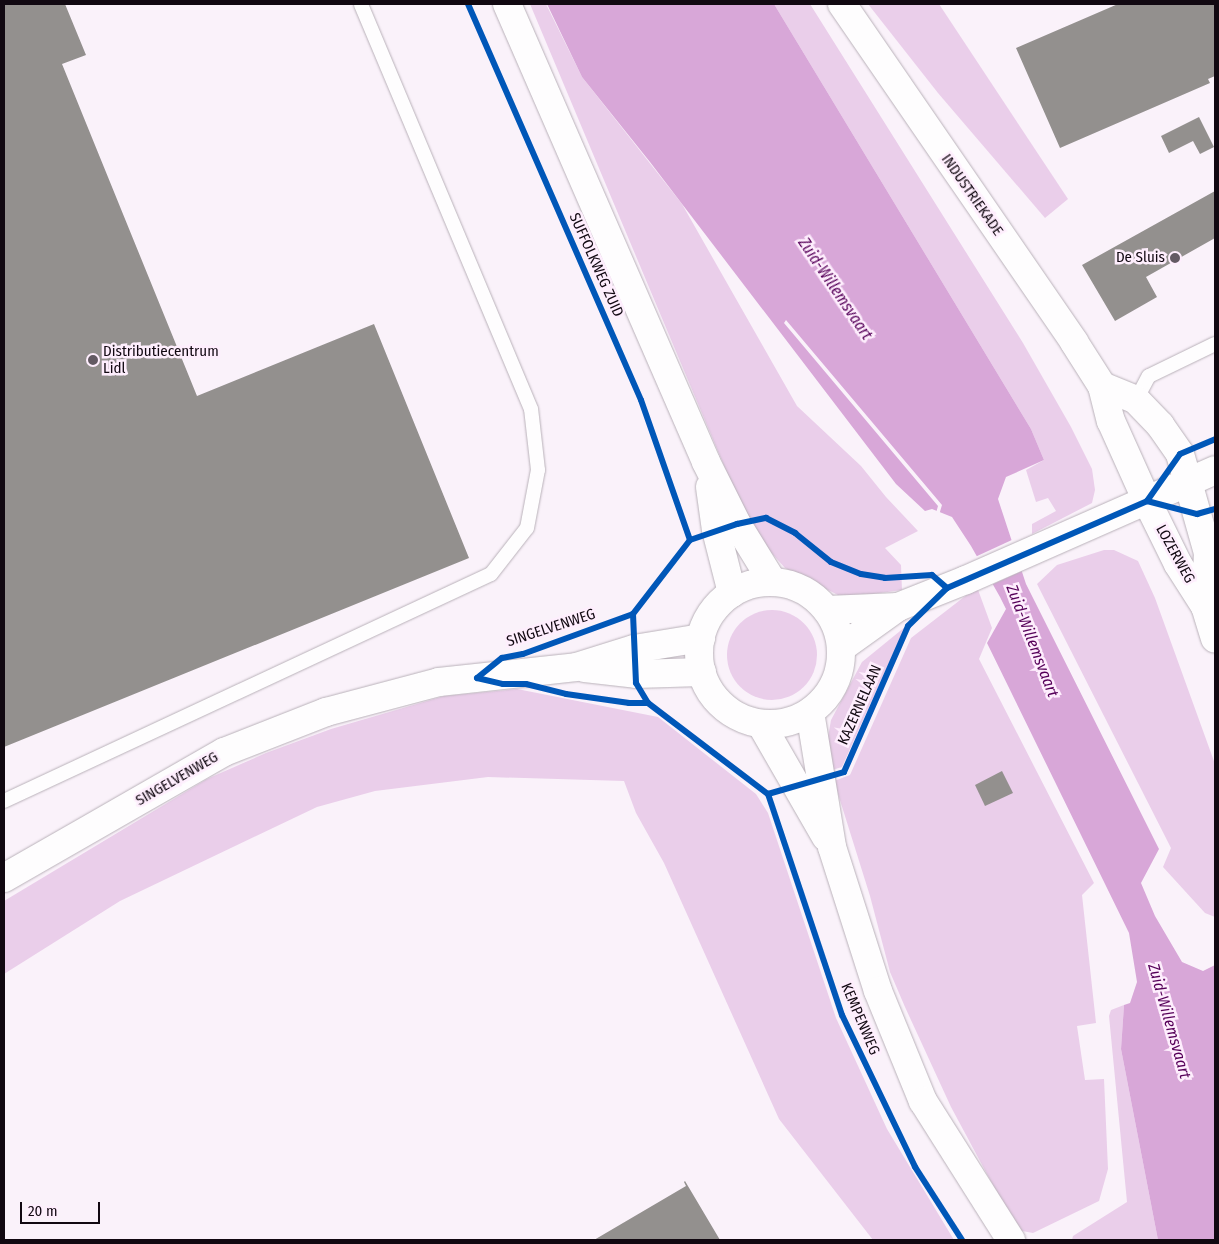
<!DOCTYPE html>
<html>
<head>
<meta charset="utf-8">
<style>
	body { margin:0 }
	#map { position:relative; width:1219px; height:1244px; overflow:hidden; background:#faf2fa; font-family:"Fira Sans Condensed",sans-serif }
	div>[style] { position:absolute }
	.green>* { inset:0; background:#eaceea }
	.round { border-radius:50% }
	.water>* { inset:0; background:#d8a7d8 }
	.pier>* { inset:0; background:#faf2fa }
	.building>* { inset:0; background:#93908e }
	.roads { filter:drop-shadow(0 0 1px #b9b1b9) drop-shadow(0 0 1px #b9b1b9) }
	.service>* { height:14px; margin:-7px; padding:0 7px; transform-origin:7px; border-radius:7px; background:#fefdfe }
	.minor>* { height:28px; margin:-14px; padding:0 14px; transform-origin:14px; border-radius:14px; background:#fefdfe }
	.tertiary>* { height:28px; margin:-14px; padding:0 14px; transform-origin:14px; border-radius:14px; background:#fefdfe }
	.secondary>* { height:28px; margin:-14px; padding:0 14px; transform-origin:14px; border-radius:14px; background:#fefdfe }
	.secondary>.ring { margin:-14px; padding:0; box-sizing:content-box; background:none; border:28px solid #fefdfe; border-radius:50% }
	.cycleway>* { height:6px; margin:-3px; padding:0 3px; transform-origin:3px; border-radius:3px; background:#0057b8 }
	.dots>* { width:14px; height:14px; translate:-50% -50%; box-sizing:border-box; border:2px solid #feeefd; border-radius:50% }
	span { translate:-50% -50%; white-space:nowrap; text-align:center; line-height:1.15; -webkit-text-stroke:5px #feeefd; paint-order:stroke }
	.street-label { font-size:15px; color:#110811 }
	.poi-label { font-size:15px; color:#110811 }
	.right { translate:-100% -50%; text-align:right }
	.left { translate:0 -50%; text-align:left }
	.water-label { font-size:16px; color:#560059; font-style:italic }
	.frame { position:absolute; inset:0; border:5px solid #110811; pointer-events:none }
	.scale { position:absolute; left:20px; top:1202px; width:80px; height:22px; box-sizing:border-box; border:2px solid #110811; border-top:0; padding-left:6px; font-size:15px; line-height:18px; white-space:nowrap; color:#110811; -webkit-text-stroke:4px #feeefd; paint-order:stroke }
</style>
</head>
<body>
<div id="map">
	<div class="green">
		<div style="clip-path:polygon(530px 4px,546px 4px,582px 77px,682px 204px,797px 406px,861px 466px,886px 497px,918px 531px,885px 548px,901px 565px,902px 590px,858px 596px,838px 595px,785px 568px,751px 530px)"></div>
		<div style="clip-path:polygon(774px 4px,810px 4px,1023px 343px,1071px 427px,1092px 469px,1095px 490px,1092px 503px,1032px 534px,1032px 524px,1056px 511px,1048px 498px,1036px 502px,1026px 470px,1044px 460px,1031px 429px)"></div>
		<div style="clip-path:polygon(868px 4px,939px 4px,1068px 199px,1045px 218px,938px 93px)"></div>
		<div style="clip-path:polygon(1104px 550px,1114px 550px,1138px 561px,1155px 598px,1215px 764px,1215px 917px,1205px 913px,1163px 867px,1171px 848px,1037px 584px,1057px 565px)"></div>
		<div style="clip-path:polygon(977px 587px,992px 628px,979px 659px,1094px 883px,1082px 895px,1096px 1023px,1077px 1026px,1085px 1080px,1104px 1079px,1108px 1169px,1099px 1201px,1033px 1233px,1017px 1230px,951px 1107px,905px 1007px,890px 972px,870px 896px,834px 781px,850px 775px,911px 638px)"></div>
		<div class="round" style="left:727px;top:610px;width:90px;height:90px"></div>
		<div style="clip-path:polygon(905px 627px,842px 767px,832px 770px,827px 743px,831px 720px,862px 662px)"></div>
		<div style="clip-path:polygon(517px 689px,658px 717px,756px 794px,768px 813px,836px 1018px,887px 1129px,954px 1240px,873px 1240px,779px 1119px,664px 863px,636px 813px,624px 781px,488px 777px,375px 791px,317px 807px,120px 901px,4px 974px,4px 901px,207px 779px,266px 753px,331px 729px,444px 696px)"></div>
		<div style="clip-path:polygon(1124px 1005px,1121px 1049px,1158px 1240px,1072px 1240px,1073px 1236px,1127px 1202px,1109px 1016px,1111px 1010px)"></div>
	</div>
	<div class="water">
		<div style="clip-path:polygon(547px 4px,774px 4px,1031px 429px,1044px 460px,1006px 477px,998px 499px,1026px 584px,1159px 849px,1141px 883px,1155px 916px,1182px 962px,1203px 971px,1215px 965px,1215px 1240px,1158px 1240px,1121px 1049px,1124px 1005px,1130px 1003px,1137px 982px,1129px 933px,987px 643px,1006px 609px,1000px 597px,971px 546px,952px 517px,932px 509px,925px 511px,896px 484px,650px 162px,582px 77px)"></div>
	</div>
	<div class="pier">
		<div style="clip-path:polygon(786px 320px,942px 505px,939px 515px,936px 513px,938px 506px,784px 323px)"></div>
		<div style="clip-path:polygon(1014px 539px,1024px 570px,991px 585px,975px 557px)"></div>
	</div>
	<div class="building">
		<div style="clip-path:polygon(4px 4px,65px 4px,86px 55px,62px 64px,197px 396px,374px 324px,469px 558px,4px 747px)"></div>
		<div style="clip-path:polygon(1118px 4px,1215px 4px,1215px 76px,1208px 79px,1210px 83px,1060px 148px,1016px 48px)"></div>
		<div style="clip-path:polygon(1199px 117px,1214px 147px,1200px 154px,1193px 141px,1169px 153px,1161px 136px)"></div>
		<div style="clip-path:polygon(1215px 191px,1215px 238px,1146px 277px,1157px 297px,1115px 321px,1082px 265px)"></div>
		<div style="clip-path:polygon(1002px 771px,1013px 793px,985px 806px,975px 785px)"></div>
		<div style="clip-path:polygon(685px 1181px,720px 1240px,594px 1240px,686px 1186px,684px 1182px)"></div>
	</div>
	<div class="roads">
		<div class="service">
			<div style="left:1136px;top:400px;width:27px;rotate:-62deg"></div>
			<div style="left:1149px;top:376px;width:73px;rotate:-25.9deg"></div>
			<div style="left:4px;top:801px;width:537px;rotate:-24.99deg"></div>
			<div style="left:491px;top:574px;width:58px;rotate:-52deg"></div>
			<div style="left:527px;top:528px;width:59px;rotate:-79.3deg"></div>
			<div style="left:538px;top:470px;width:61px;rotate:-96.5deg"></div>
			<div style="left:531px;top:409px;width:439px;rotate:-112.8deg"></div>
		</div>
		<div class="minor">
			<div style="left:842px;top:4px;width:410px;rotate:55.5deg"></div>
			<div style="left:1074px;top:342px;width:52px;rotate:57.5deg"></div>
			<div style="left:1102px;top:386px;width:36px;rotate:76deg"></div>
			<div style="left:1111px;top:421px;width:88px;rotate:65.8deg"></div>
			<div style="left:1147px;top:501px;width:70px;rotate:63.8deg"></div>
			<div style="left:1178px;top:564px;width:50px;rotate:57.3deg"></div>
			<div style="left:1205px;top:606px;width:34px;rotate:73deg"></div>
			<div style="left:1102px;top:386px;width:37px;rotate:22deg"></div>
			<div style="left:1136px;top:400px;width:35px;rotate:46deg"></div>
			<div style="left:1160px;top:425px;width:35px;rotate:55deg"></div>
			<div style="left:1180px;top:454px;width:103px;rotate:74.2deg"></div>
			<div style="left:1208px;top:553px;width:53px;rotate:93.2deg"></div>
			<div style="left:585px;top:668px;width:51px;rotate:6.7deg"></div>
			<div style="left:636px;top:674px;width:66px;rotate:-1.7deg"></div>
			<div style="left:4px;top:878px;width:254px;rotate:-29.8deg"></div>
			<div style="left:224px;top:752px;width:110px;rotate:-21.4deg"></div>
			<div style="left:326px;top:712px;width:117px;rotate:-14.9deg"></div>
			<div style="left:439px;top:682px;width:138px;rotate:-6.2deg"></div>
			<div style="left:576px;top:667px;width:61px;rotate:-17.2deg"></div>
			<div style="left:634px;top:649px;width:68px;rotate:-9.3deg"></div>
		</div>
		<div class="tertiary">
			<div style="left:827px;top:610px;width:71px;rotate:-2.4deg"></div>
			<div style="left:841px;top:648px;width:70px;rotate:-35.7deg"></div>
			<div style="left:898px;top:607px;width:73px;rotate:-21.7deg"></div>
			<div style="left:966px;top:580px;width:272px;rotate:-23.8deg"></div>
		</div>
		<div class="secondary">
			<div style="left:507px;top:4px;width:499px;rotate:66.5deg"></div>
			<div style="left:706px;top:462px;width:69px;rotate:63.4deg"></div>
			<div style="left:737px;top:524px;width:67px;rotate:58.4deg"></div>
			<div style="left:710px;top:487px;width:43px;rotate:82.1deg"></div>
			<div style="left:716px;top:530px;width:65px;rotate:75.7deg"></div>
			<div class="ring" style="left:699px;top:582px;width:114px;height:114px"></div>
			<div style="left:810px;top:712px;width:137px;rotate:80.7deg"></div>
			<div style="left:832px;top:847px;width:151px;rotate:72.3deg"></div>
			<div style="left:878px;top:991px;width:119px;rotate:67.8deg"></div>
			<div style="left:923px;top:1101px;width:165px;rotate:57.7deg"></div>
			<div style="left:761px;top:724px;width:130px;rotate:60.1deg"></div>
		</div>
	</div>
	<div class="cycleway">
		<div style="left:468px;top:4px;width:432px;rotate:66.4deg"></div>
		<div style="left:641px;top:400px;width:148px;rotate:70.7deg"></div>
		<div style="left:1147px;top:501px;width:52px;rotate:14.6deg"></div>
		<div style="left:1197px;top:514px;width:19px;rotate:-16deg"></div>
		<div style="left:690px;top:540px;width:93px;rotate:127.6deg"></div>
		<div style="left:633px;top:614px;width:69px;rotate:87.5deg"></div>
		<div style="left:636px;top:683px;width:23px;rotate:59deg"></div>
		<div style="left:648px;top:703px;width:151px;rotate:37.2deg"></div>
		<div style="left:690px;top:540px;width:50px;rotate:-18.8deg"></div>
		<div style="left:737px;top:524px;width:30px;rotate:-12deg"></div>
		<div style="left:766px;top:518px;width:33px;rotate:27deg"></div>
		<div style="left:795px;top:533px;width:46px;rotate:38.9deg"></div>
		<div style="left:831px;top:562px;width:32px;rotate:22deg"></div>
		<div style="left:861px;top:574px;width:24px;rotate:9deg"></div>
		<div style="left:885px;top:578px;width:47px;rotate:-3.7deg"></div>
		<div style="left:932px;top:575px;width:20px;rotate:41deg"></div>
		<div style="left:477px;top:678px;width:27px;rotate:13deg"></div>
		<div style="left:503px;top:684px;width:23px"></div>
		<div style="left:526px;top:684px;width:41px;rotate:14deg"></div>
		<div style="left:566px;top:694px;width:64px;rotate:8.1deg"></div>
		<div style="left:629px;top:703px;width:19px"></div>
		<div style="left:477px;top:678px;width:32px;rotate:-39deg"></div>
		<div style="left:502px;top:658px;width:21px;rotate:-11deg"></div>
		<div style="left:523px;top:654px;width:117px;rotate:-20deg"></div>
		<div style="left:768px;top:794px;width:79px;rotate:-16.1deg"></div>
		<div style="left:844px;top:772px;width:159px;rotate:-66.3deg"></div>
		<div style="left:908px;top:626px;width:54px;rotate:-44.3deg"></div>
		<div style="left:947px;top:588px;width:218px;rotate:-23.5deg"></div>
		<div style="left:1147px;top:501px;width:57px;rotate:-54.9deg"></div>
		<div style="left:1180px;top:454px;width:38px;rotate:-23deg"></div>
		<div style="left:768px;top:794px;width:233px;rotate:71.5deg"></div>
		<div style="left:842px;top:1015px;width:169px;rotate:64.3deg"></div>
		<div style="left:915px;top:1167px;width:87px;rotate:57.2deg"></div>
	</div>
	<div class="dots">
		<div style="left:1175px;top:258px;background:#635a63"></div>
		<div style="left:93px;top:360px;background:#635a63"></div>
	</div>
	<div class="street-label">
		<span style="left:972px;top:195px;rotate:55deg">INDUSTRIEKADE</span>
		<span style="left:596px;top:265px;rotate:66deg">SUFFOLKWEG ZUID</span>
		<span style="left:1175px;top:554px;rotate:61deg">LOZERWEG</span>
		<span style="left:551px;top:628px;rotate:-18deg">SINGELVENWEG</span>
		<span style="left:860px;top:705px;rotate:-66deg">KAZERNELAAN</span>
		<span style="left:177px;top:779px;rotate:-30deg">SINGELVENWEG</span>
		<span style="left:860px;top:1019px;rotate:67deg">KEMPENWEG</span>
	</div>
	<div class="poi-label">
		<span class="right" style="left:1165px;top:258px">De Sluis</span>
		<span class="left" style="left:103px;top:360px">Distributiecentrum<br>Lidl</span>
	</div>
	<div class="water-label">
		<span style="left:835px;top:289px;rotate:56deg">Zuid-Willemsvaart</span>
		<span style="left:1032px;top:641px;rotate:69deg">Zuid-Willemsvaart</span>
		<span style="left:1169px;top:1021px;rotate:74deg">Zuid-Willemsvaart</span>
	</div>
	<div class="frame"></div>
	<div class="scale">20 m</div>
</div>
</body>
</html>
